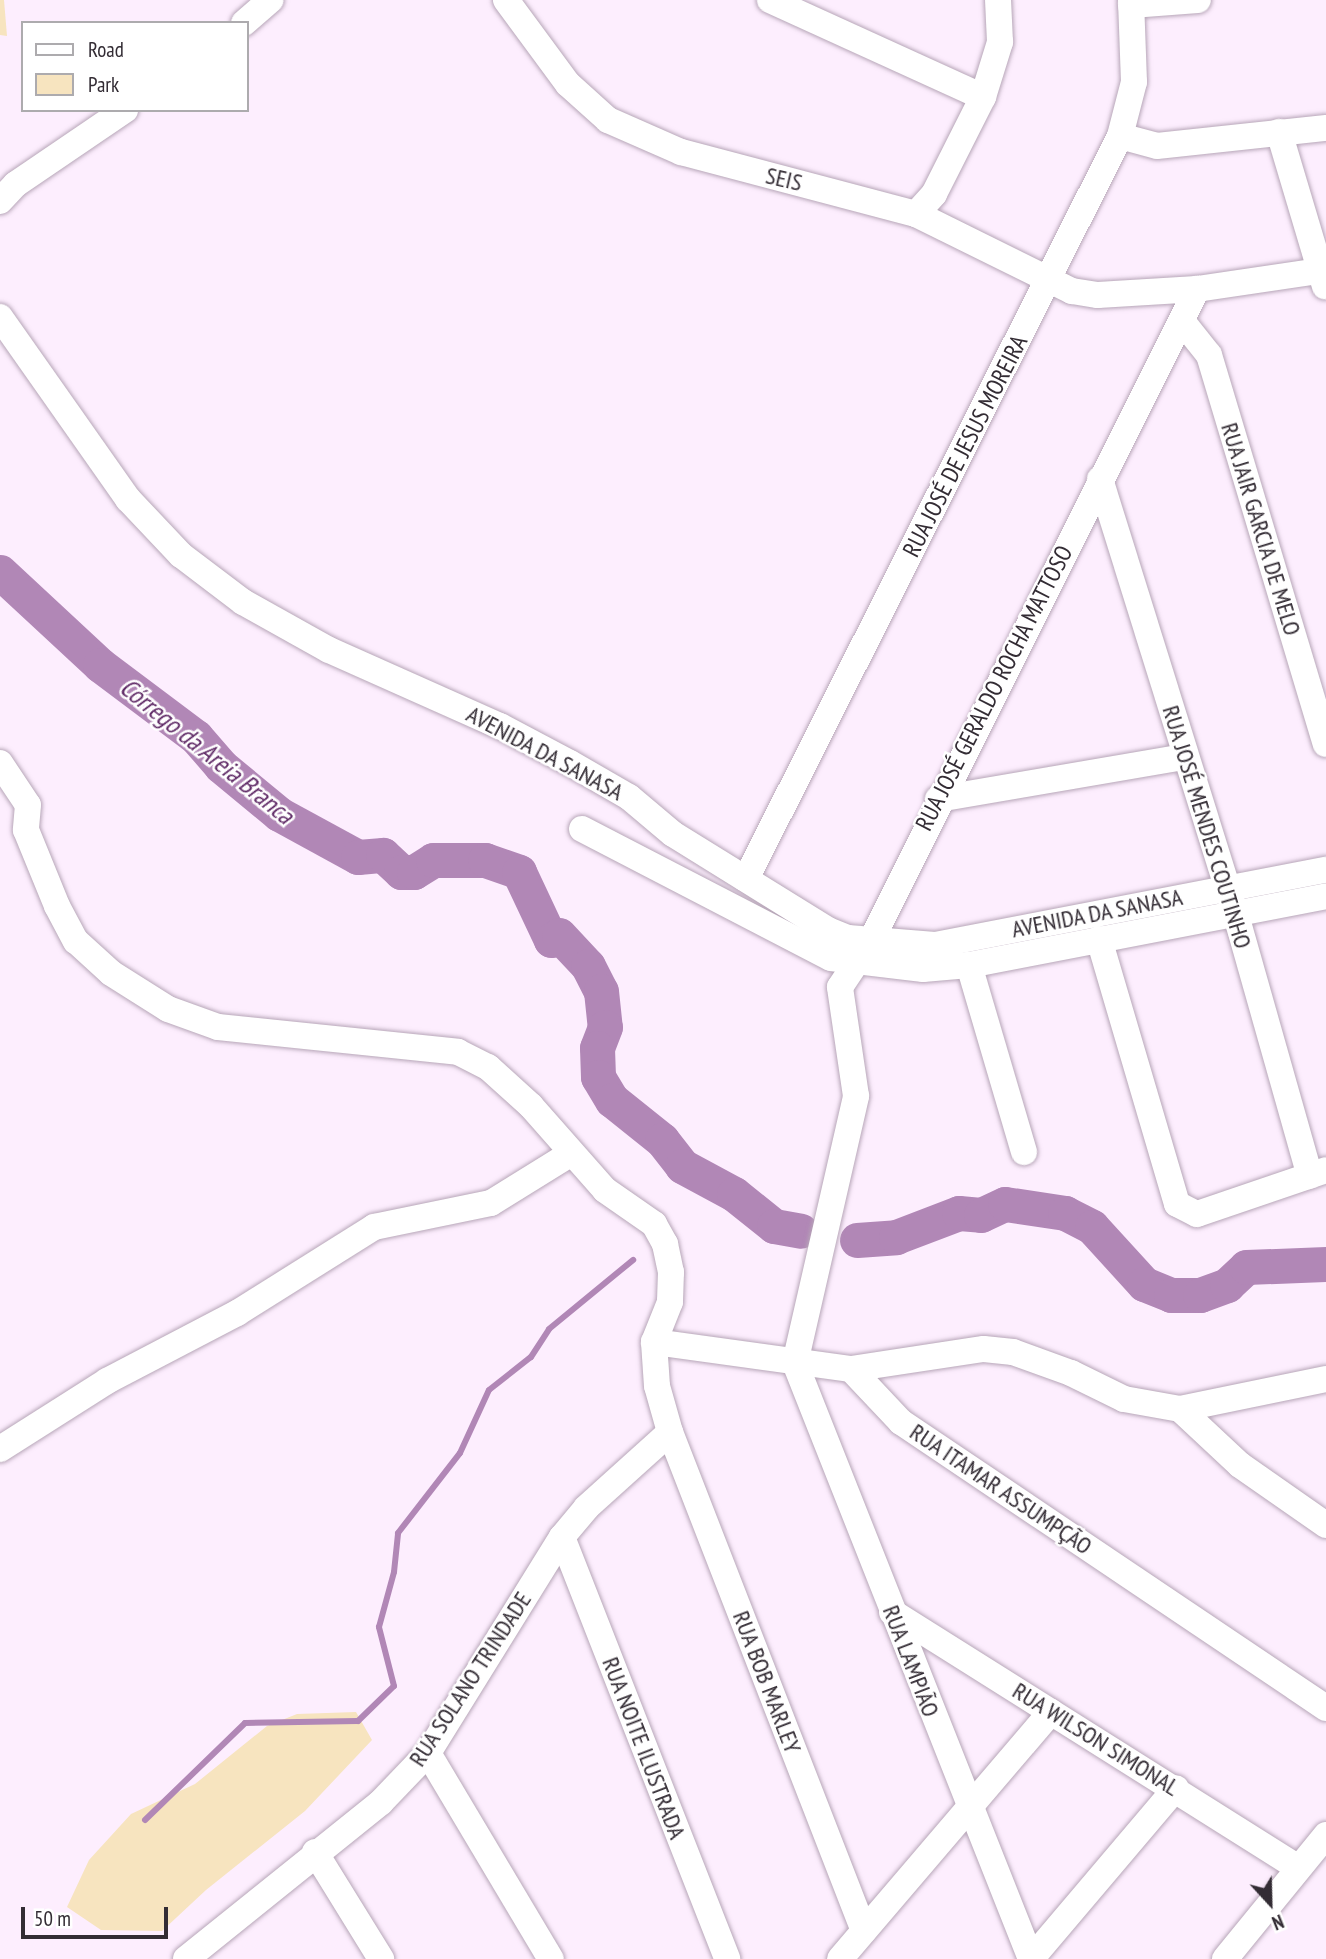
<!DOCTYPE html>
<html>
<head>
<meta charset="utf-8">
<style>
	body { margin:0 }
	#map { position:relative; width:1326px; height:1959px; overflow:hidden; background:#fdeefe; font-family:"PT Sans Narrow",sans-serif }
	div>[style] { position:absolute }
	.green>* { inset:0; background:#f7e4bf }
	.stream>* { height:6px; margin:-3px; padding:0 3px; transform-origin:3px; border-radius:3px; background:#b187b6 }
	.river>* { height:35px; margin:-17.5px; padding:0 17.5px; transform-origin:17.5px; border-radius:17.5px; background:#b187b6 }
	.roads { filter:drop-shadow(0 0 2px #b7a6b8) drop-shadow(0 0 2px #b7a6b8) }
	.minor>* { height:26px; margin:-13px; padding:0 13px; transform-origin:13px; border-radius:13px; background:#fff }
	span { translate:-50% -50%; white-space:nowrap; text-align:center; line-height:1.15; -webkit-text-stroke:5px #fff; paint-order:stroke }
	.street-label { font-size:24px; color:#332c34 }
	.water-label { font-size:26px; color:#602b67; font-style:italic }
	.legend { position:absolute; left:21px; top:21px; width:228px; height:91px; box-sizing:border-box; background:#fff; border:2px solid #adabae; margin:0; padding:9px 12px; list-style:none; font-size:21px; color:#332c34 }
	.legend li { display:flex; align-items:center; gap:14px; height:35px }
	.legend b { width:35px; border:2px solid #adabae }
	.north { position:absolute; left:1235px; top:1868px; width:70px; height:70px; -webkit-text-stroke:5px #fff; paint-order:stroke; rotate:158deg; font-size:19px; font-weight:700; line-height:28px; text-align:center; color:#332c34 }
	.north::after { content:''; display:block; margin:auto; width:24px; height:32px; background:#332c34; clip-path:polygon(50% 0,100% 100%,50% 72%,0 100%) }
	.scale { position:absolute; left:21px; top:1907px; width:147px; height:32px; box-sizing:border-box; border:4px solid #332c34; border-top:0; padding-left:9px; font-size:21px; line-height:24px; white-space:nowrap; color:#332c34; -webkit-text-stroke:5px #fff; paint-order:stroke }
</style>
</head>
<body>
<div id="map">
	<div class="green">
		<div style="clip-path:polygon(0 0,4px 0,7px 36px,0 35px)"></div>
		<div style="clip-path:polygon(356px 1712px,372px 1740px,305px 1811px,206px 1890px,162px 1931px,101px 1930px,67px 1907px,89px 1860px,131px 1814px,195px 1784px,267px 1726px,297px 1714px)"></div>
	</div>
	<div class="stream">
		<div style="left:145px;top:1820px;width:139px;rotate:-44.1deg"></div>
		<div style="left:245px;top:1723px;width:113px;rotate:-1deg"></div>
		<div style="left:358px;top:1721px;width:50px;rotate:-44.2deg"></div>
		<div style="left:394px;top:1686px;width:61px;rotate:-104.3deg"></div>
		<div style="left:379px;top:1627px;width:57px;rotate:-74.7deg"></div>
		<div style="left:394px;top:1572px;width:39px;rotate:-84deg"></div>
		<div style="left:398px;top:1533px;width:101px;rotate:-52.2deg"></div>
		<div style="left:460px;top:1453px;width:69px;rotate:-65.3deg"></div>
		<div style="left:489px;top:1390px;width:53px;rotate:-38.2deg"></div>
		<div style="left:531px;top:1357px;width:33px;rotate:-57deg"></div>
		<div style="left:549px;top:1329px;width:109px;rotate:-39.4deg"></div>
	</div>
	<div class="river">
		<div style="left:0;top:572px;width:137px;rotate:42.9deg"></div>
		<div style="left:100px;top:665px;width:120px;rotate:36.9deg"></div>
		<div style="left:196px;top:737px;width:38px;rotate:49deg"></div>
		<div style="left:221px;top:766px;width:75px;rotate:39.6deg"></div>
		<div style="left:279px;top:814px;width:90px;rotate:28.6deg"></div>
		<div style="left:358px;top:857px;width:25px;rotate:-5deg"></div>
		<div style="left:383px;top:855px;width:25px;rotate:43deg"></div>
		<div style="left:401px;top:872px;width:13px"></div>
		<div style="left:414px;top:872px;width:22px;rotate:-32deg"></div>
		<div style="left:433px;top:860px;width:52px"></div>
		<div style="left:485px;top:860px;width:36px;rotate:19deg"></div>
		<div style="left:519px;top:872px;width:75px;rotate:64.8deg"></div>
		<div style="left:551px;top:940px;width:9px;rotate:-32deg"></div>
		<div style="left:559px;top:935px;width:42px;rotate:46.9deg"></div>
		<div style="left:588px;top:966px;width:28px;rotate:63deg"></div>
		<div style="left:601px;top:991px;width:36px;rotate:84deg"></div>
		<div style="left:605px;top:1027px;width:22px;rotate:111deg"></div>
		<div style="left:597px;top:1048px;width:29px;rotate:88deg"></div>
		<div style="left:598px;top:1077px;width:27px;rotate:59deg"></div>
		<div style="left:612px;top:1100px;width:64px;rotate:38.7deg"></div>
		<div style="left:662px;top:1140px;width:33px;rotate:52deg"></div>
		<div style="left:682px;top:1166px;width:59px;rotate:28.3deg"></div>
		<div style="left:734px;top:1194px;width:51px;rotate:38.7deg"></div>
		<div style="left:774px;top:1226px;width:27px;rotate:10deg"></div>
		<div style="left:857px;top:1240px;width:39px;rotate:-4deg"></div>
		<div style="left:896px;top:1237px;width:67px;rotate:-20.9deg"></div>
		<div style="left:959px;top:1213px;width:22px;rotate:5deg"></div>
		<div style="left:981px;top:1215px;width:26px;rotate:-25deg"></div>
		<div style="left:1005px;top:1204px;width:61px;rotate:8.5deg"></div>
		<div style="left:1065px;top:1213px;width:30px;rotate:27deg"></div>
		<div style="left:1092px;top:1227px;width:77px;rotate:47.6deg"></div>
		<div style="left:1144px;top:1284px;width:29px;rotate:22deg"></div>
		<div style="left:1171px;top:1295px;width:29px"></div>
		<div style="left:1200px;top:1295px;width:29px;rotate:-20deg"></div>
		<div style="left:1227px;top:1285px;width:26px;rotate:-43deg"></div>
		<div style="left:1246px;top:1267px;width:80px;rotate:-2.1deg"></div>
	</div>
	<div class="roads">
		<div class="minor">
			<div style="left:506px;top:0;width:104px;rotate:53.6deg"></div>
			<div style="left:568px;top:84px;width:54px;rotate:42deg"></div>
			<div style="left:608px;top:120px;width:80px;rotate:23.7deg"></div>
			<div style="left:681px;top:152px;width:243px;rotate:14.8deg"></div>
			<div style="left:916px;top:214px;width:174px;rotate:26.3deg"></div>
			<div style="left:1072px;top:291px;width:26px;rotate:9deg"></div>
			<div style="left:1098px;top:295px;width:99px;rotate:-3.5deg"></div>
			<div style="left:1197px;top:289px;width:130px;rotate:-8.4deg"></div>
			<div style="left:770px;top:0;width:234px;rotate:24.5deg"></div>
			<div style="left:1131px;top:5px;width:67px;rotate:-4.3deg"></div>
			<div style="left:244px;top:23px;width:35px;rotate:-41deg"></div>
			<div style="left:1279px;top:132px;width:161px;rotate:73.4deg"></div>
			<div style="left:1120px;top:136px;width:38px;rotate:15deg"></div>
			<div style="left:1157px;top:146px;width:170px;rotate:-6.1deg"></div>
			<div style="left:0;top:201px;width:23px;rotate:-47deg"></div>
			<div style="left:16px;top:184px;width:132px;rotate:-34.2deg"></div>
			<div style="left:916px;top:214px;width:27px;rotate:-48deg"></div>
			<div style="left:934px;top:194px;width:109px;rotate:-63.2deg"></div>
			<div style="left:983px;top:97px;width:58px;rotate:-72.8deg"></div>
			<div style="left:1000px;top:42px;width:42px;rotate:-92.7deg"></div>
			<div style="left:0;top:317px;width:223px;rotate:54.9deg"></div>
			<div style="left:128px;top:499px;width:77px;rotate:46.6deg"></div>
			<div style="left:181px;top:555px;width:78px;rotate:37.2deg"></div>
			<div style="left:243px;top:602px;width:98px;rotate:29.2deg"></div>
			<div style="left:329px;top:650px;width:187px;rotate:24deg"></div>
			<div style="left:500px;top:726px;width:79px;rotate:27.9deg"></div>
			<div style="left:570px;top:763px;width:68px;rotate:30deg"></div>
			<div style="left:629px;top:797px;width:57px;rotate:40.1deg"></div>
			<div style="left:673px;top:834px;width:182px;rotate:31.8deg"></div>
			<div style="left:828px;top:930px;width:22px;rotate:22deg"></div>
			<div style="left:848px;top:938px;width:87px;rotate:4.6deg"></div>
			<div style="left:935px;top:945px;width:398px;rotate:-10.9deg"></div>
			<div style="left:1182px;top:321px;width:43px;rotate:51.5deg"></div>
			<div style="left:1209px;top:355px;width:406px;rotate:73.3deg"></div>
			<div style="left:1100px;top:479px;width:457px;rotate:72.7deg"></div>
			<div style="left:1236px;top:915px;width:271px;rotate:74.2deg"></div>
			<div style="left:0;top:763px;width:50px;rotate:56.3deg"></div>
			<div style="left:28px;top:805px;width:25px;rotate:95deg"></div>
			<div style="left:26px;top:830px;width:82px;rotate:67.8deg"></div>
			<div style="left:57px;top:906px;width:40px;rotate:62deg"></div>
			<div style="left:76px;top:941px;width:47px;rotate:42.4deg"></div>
			<div style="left:111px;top:973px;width:67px;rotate:32.3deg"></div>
			<div style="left:168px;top:1009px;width:53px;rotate:19.8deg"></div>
			<div style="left:218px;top:1027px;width:241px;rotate:5.9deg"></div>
			<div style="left:458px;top:1052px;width:34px;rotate:27deg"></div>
			<div style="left:488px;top:1067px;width:58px;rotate:42.2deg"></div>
			<div style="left:531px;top:1106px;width:112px;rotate:48.6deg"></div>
			<div style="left:605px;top:1190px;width:60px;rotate:34.8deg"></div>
			<div style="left:654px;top:1224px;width:23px;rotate:61deg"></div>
			<div style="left:665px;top:1244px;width:29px;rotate:78deg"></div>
			<div style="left:671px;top:1272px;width:30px;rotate:92deg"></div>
			<div style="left:670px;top:1302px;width:43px;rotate:111.8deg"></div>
			<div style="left:654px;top:1342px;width:44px;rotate:86.1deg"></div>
			<div style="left:657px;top:1386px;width:48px;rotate:74.2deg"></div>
			<div style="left:670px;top:1432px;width:535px;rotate:68.76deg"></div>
			<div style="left:938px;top:799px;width:251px;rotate:-9.7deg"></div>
			<div style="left:582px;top:829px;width:280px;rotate:27.4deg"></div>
			<div style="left:831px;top:958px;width:93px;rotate:6.8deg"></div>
			<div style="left:923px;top:969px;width:46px;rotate:-5deg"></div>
			<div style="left:969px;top:965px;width:364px;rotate:-10.9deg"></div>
			<div style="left:746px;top:879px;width:832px;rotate:-63.28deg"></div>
			<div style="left:1120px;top:136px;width:56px;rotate:-75.5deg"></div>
			<div style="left:1134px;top:82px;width:82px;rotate:-92.1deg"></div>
			<div style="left:1099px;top:939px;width:276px;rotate:73.6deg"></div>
			<div style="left:1177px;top:1204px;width:22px;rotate:27deg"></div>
			<div style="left:1197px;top:1214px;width:136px;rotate:-18.8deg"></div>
			<div style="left:969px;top:965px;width:195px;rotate:73.6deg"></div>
			<div style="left:654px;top:1342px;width:199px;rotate:7.8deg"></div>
			<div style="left:851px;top:1369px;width:73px;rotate:46.7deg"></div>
			<div style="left:901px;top:1422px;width:512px;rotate:33.94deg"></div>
			<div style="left:851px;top:1369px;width:134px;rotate:-8.6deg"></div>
			<div style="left:984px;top:1349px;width:29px;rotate:6deg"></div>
			<div style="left:1013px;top:1352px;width:62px;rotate:19.9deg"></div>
			<div style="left:1071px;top:1373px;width:59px;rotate:26.1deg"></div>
			<div style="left:1124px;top:1399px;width:57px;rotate:10.1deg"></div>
			<div style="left:1180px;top:1409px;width:82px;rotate:43deg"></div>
			<div style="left:1240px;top:1465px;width:105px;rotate:34.9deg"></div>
			<div style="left:1180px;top:1409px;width:149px;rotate:-11.6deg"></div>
			<div style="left:0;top:1449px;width:127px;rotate:-32.4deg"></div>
			<div style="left:107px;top:1381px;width:147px;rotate:-27.6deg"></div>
			<div style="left:237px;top:1313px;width:162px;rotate:-32.1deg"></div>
			<div style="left:374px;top:1227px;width:119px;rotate:-11.6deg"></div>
			<div style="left:491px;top:1203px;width:93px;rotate:-31.8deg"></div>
			<div style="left:562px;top:1537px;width:453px;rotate:68.6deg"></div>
			<div style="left:892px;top:1612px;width:480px;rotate:32.2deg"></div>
			<div style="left:428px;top:1753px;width:240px;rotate:59.2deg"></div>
			<div style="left:315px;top:1852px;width:126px;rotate:58.3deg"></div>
			<div style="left:186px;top:1959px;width:250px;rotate:-38.8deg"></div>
			<div style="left:381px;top:1802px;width:68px;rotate:-46.2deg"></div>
			<div style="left:428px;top:1753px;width:254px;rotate:-58.2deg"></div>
			<div style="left:562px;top:1537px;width:38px;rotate:-50deg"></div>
			<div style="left:586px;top:1508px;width:113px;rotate:-42.1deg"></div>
			<div style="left:840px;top:1959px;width:325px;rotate:-49.5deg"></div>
			<div style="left:1031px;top:1959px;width:641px;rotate:-111.6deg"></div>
			<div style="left:795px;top:1363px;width:274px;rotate:-77.1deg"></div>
			<div style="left:856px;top:1096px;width:110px;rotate:-98.4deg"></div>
			<div style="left:840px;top:987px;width:58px;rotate:-56.3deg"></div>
			<div style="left:872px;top:939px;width:727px;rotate:-63.43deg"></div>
			<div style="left:1031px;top:1959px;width:224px;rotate:-49.7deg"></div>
			<div style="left:1225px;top:1959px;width:160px;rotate:-50.8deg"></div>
		</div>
	</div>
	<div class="street-label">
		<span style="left:784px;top:179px;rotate:13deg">SEIS</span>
		<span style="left:965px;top:446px;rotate:-63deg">RUA JOSÉ DE JESUS MOREIRA</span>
		<span style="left:1261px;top:529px;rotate:73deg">RUA JAIR GARCIA DE MELO</span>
		<span style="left:994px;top:688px;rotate:-63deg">RUA JOSÉ GERALDO ROCHA MATTOSO</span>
		<span style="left:545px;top:753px;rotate:28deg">AVENIDA DA SANASA</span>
		<span style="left:1207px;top:827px;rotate:73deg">RUA JOSÉ MENDES COUTINHO</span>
		<span style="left:1097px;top:913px;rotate:-11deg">AVENIDA DA SANASA</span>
		<span style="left:1001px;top:1489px;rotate:34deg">RUA ITAMAR ASSUMPÇÃO</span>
		<span style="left:911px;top:1661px;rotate:69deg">RUA LAMPIÃO</span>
		<span style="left:470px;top:1679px;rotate:-57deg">RUA SOLANO TRINDADE</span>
		<span style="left:767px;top:1682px;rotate:69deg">RUA BOB MARLEY</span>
		<span style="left:1096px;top:1739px;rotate:32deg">RUA WILSON SIMONAL</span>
		<span style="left:644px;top:1748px;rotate:69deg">RUA NOITE ILUSTRADA</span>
	</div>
	<div class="water-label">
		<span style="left:207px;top:751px;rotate:39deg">Córrego da Areia Branca</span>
	</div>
	<ul class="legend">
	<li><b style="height:9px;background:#fff"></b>Road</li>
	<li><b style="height:19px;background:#f7e4bf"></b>Park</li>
	</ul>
	<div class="north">N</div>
	<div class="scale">50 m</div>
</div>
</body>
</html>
